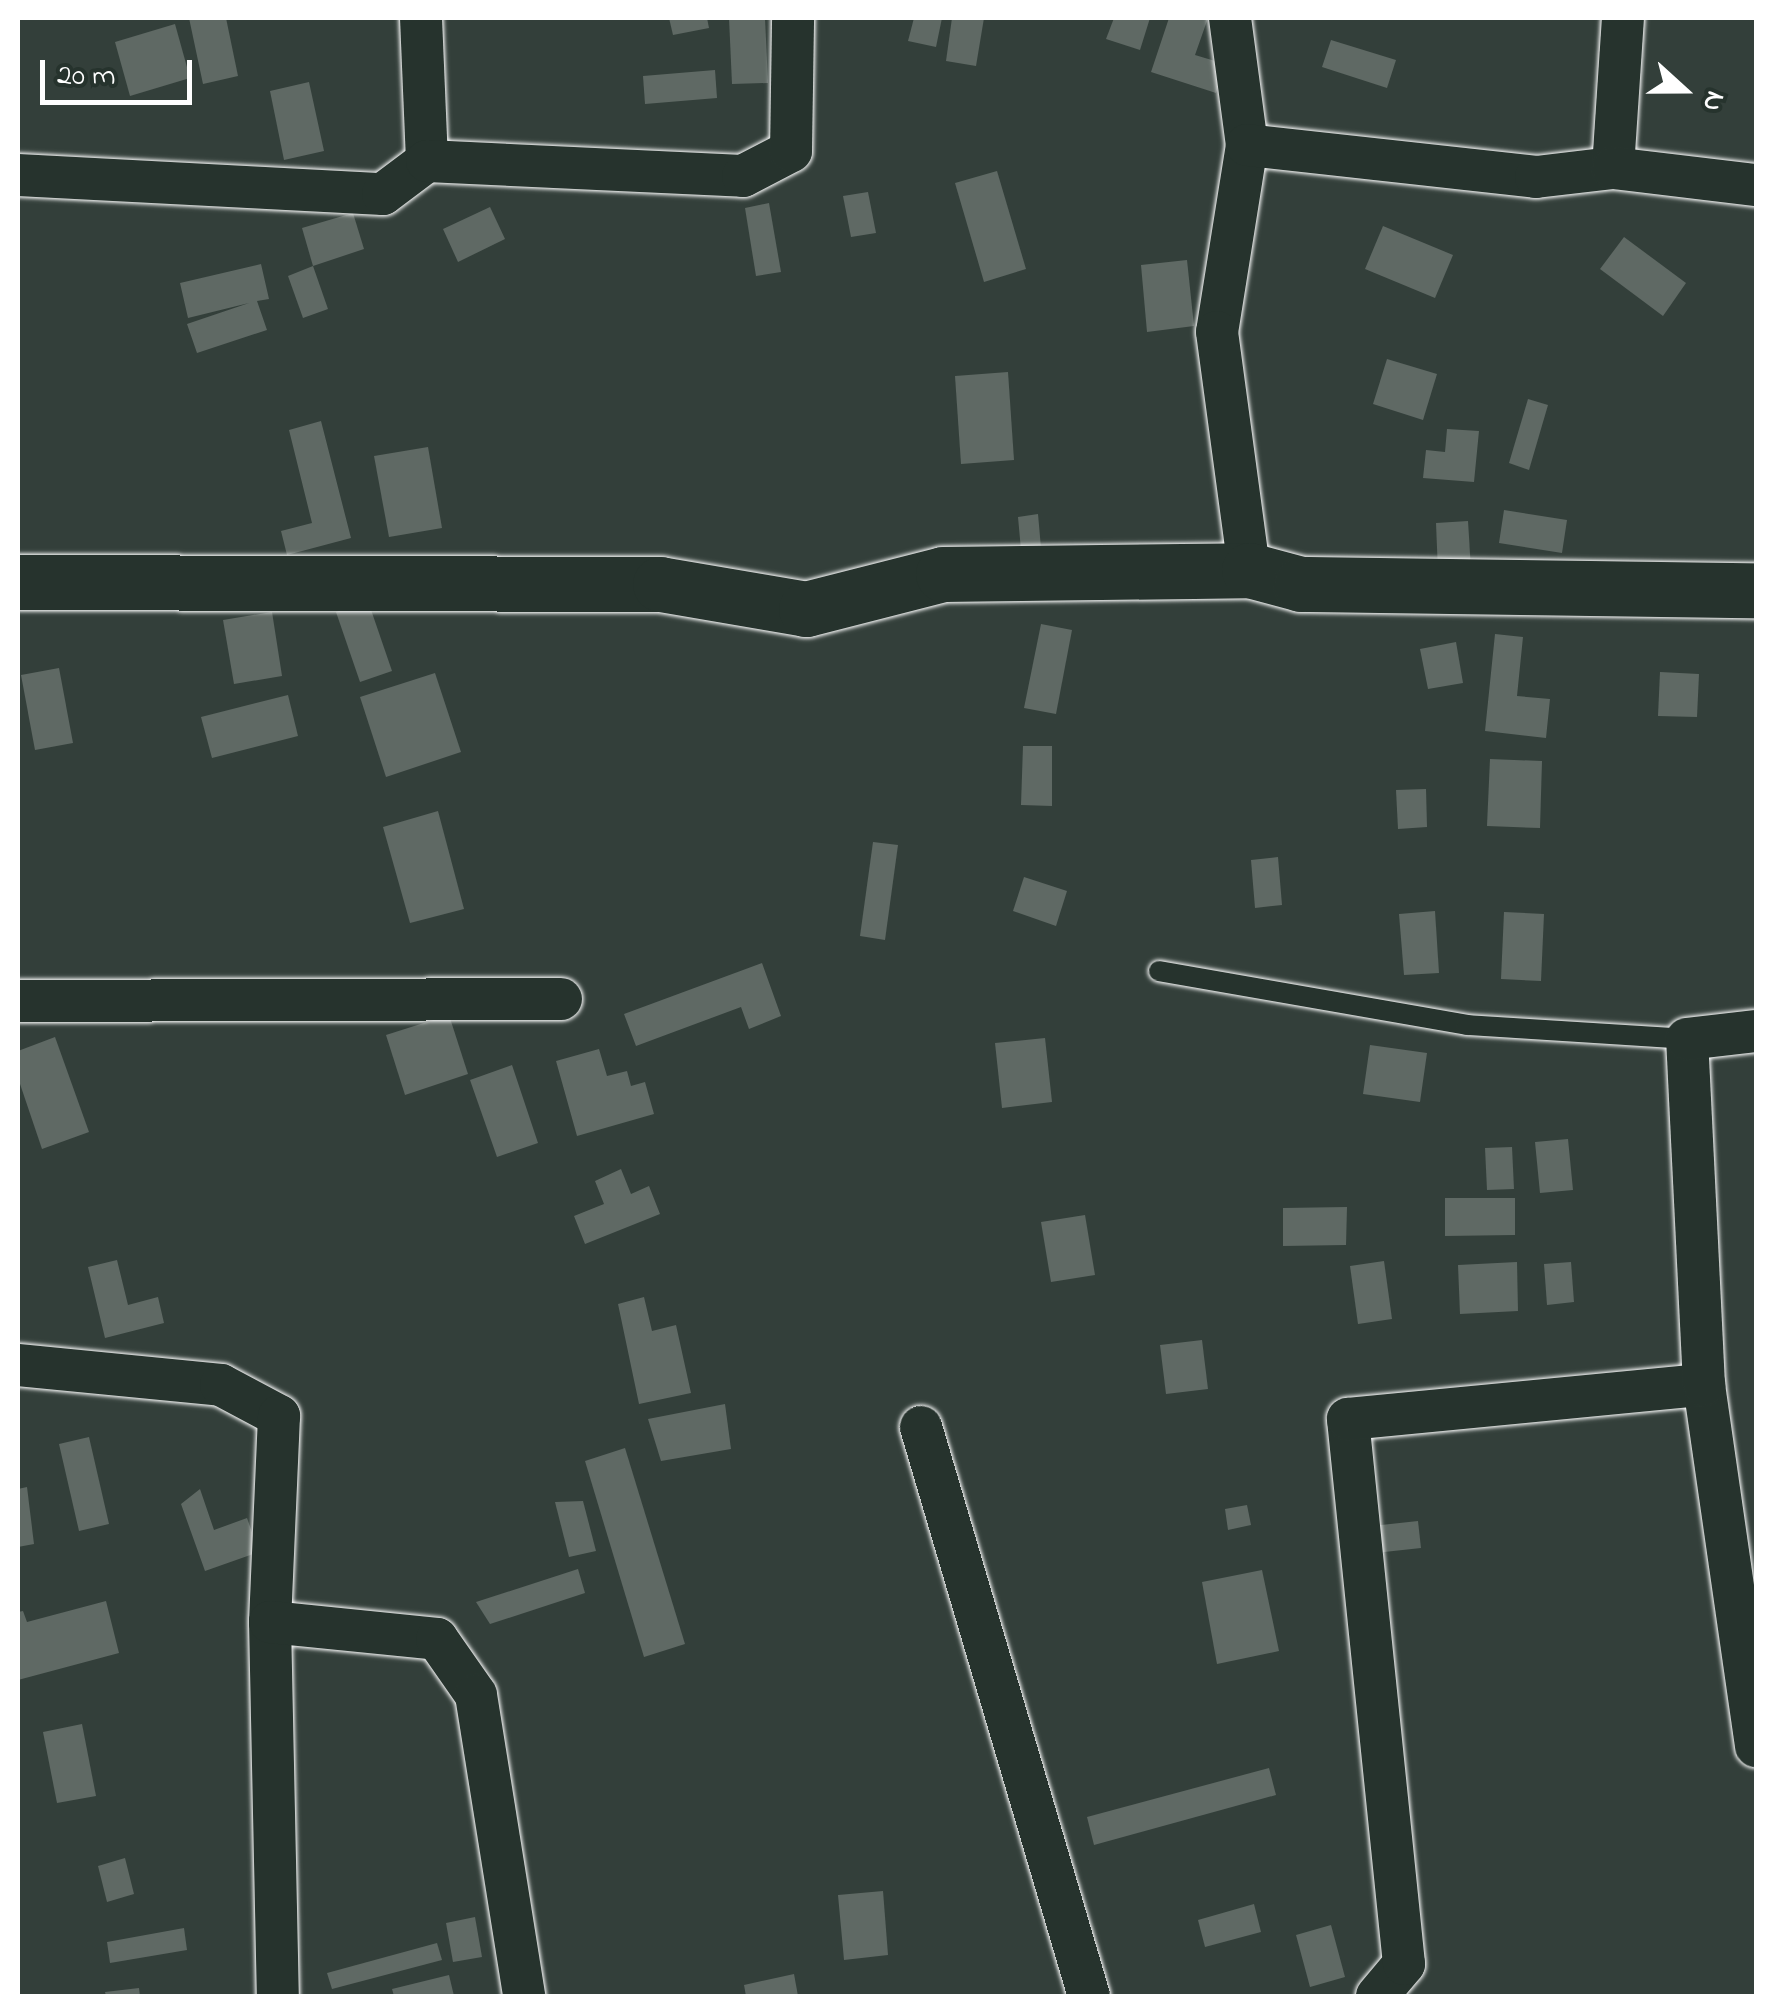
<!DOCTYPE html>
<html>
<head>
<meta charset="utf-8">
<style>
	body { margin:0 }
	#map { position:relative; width:1774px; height:2014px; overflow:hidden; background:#333f3a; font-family:"Indie Flower",sans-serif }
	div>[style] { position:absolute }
	.building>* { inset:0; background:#5f6964 }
	.roads { filter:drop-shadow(0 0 2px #fff) drop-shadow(0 0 2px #fff) }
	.lane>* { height:20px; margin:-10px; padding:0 10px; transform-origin:10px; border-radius:10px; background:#26332d }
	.street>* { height:42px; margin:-21px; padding:0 21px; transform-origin:21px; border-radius:21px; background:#26332d }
	.secondary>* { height:55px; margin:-27.5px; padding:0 27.5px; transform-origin:27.5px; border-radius:27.5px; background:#26332d }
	span { translate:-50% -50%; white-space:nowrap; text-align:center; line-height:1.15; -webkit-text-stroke:10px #26332d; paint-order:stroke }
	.frame { position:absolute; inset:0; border:20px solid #fff; pointer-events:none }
	.north { position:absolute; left:1634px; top:40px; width:100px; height:100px; -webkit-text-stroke:8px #26332d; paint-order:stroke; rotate:111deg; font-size:28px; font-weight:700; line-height:40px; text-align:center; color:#fff }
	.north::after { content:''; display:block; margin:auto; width:35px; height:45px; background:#fff; clip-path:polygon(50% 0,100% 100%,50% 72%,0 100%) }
	.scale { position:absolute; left:40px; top:60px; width:152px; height:45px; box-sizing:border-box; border:5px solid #fff; border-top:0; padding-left:12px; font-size:30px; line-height:35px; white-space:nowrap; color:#fff; -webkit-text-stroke:8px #26332d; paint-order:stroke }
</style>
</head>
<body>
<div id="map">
	<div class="building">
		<div style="clip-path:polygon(189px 18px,226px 18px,238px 76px,203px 84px)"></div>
		<div style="clip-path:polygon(669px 18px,707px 18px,709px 28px,673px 35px)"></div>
		<div style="clip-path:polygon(729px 18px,765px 18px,768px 83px,732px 84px)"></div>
		<div style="clip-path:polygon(914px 18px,942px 18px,936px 47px,908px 41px)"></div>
		<div style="clip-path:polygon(952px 18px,984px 18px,976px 66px,946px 61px)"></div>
		<div style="clip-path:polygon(1114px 18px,1150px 18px,1140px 50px,1106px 39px)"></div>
		<div style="clip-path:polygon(1169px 18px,1208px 18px,1195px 55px,1225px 64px,1216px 93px,1151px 72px)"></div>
		<div style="clip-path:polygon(175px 24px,190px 78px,130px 96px,115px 42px)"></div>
		<div style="clip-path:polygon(1331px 40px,1396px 60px,1387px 88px,1322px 67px)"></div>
		<div style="clip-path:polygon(715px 70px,717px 98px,645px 104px,643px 76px)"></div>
		<div style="clip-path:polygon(309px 82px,324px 151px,284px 160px,270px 91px)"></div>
		<div style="clip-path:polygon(997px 171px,1026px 269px,984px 282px,955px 183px)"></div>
		<div style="clip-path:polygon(868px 192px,876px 233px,851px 237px,843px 196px)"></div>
		<div style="clip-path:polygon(769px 203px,781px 272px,756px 276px,745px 208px)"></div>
		<div style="clip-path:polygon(490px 207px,505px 239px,458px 262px,443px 229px)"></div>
		<div style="clip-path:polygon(353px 213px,364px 249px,313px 266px,302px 228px)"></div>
		<div style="clip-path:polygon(1383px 226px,1453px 255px,1435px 298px,1365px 269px)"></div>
		<div style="clip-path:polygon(1624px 237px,1686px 283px,1663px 316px,1600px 269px)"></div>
		<div style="clip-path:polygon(1187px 260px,1194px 326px,1147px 332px,1141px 265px)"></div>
		<div style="clip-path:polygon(261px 264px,269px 299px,257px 301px,267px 330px,197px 353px,187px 324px,249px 303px,188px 318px,180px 283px)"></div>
		<div style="clip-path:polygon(313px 266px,328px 309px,303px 318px,288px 276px)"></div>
		<div style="clip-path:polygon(1387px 359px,1437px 374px,1423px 420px,1373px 404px)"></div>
		<div style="clip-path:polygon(1008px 372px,1014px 460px,961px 464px,955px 376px)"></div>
		<div style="clip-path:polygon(1528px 399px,1548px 405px,1529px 470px,1509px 463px)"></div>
		<div style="clip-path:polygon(321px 421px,351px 538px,287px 555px,281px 531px,312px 523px,289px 430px)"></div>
		<div style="clip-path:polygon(1447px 429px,1479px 431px,1474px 482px,1423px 478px,1426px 450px,1445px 452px)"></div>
		<div style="clip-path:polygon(428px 447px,442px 528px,389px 537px,374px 456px)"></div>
		<div style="clip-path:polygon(1504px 510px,1567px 520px,1562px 553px,1499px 543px)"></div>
		<div style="clip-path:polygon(1038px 514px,1041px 548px,1021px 550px,1018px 517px)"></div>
		<div style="clip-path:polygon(1468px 521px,1471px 570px,1438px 572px,1436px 523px)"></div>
		<div style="clip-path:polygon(368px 601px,392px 671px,360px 682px,336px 612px)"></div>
		<div style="clip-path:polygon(272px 612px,282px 676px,234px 684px,223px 620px)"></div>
		<div style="clip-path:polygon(1041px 624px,1072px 630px,1056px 714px,1024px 708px)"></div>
		<div style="clip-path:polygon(1495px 634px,1523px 637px,1517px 696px,1550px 699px,1546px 738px,1485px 731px)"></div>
		<div style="clip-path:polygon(1456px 642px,1463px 683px,1428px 689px,1420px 649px)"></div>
		<div style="clip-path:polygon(59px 668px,73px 743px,35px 750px,21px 675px)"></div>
		<div style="clip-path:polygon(1660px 672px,1699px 674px,1697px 717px,1658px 716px)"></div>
		<div style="clip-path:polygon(435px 673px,461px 752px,386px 777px,360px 697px)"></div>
		<div style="clip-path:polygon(288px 695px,298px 736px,212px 758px,201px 717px)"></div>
		<div style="clip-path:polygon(1023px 746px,1052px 746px,1052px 806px,1021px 805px)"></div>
		<div style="clip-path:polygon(1490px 759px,1542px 761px,1540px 828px,1487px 826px)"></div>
		<div style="clip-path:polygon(1426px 789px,1427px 827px,1398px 829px,1396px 790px)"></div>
		<div style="clip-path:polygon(438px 811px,464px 909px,410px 923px,383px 827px)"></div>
		<div style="clip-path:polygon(873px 842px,898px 845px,885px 940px,860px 936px)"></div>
		<div style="clip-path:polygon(1278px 857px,1282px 905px,1255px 908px,1251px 860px)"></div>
		<div style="clip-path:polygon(1024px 877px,1067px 891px,1056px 926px,1013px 911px)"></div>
		<div style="clip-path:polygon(1435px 911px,1439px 973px,1404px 975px,1399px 914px)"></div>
		<div style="clip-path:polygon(1504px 912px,1544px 914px,1541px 981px,1501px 979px)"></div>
		<div style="clip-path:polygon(762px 963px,781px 1016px,749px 1029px,741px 1007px,636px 1046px,624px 1014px)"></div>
		<div style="clip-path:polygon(449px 1015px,468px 1074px,405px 1095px,386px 1035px)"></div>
		<div style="clip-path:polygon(55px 1037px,89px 1132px,42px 1149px,18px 1078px,18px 1051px)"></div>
		<div style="clip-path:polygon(1045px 1038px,1052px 1102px,1002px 1108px,995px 1043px)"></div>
		<div style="clip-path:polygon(1370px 1045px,1427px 1053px,1420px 1102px,1363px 1094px)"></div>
		<div style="clip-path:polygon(599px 1049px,607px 1076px,627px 1071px,631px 1086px,645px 1082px,654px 1114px,577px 1136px,556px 1061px)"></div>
		<div style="clip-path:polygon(512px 1065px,538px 1143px,497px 1157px,470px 1080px)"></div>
		<div style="clip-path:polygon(1568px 1139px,1573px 1190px,1540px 1193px,1535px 1142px)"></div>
		<div style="clip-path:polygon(1512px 1147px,1514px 1189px,1487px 1190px,1485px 1148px)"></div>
		<div style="clip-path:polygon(621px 1169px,631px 1194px,649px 1186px,660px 1214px,585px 1244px,574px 1216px,604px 1204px,595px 1181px)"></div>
		<div style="clip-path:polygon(1445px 1198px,1515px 1198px,1515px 1235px,1445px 1236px)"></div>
		<div style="clip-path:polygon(1347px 1207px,1346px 1245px,1283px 1246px,1283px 1208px)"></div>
		<div style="clip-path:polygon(1085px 1215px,1095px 1275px,1051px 1282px,1041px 1222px)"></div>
		<div style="clip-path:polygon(117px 1260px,128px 1305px,158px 1297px,164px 1323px,105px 1338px,88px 1267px)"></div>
		<div style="clip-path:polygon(1384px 1261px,1392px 1319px,1358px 1324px,1350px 1266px)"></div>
		<div style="clip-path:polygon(1517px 1262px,1518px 1311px,1460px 1314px,1458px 1265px)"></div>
		<div style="clip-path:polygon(1571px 1262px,1574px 1302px,1547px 1305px,1544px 1264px)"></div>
		<div style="clip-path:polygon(644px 1297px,652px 1331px,676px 1325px,691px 1393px,639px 1404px,618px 1304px)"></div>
		<div style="clip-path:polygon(1202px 1340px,1208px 1389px,1166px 1394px,1160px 1345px)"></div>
		<div style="clip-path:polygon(725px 1404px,731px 1449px,661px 1461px,648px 1419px)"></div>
		<div style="clip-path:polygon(89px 1437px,109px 1524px,79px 1531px,59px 1444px)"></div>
		<div style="clip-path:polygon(625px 1448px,685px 1644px,644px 1657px,585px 1461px)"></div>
		<div style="clip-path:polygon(27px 1487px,34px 1544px,18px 1547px,18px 1489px)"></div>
		<div style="clip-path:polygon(200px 1489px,214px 1530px,247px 1518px,259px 1552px,205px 1571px,181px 1504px)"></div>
		<div style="clip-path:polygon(583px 1501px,596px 1551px,569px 1557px,555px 1502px)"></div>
		<div style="clip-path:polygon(1247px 1505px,1251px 1525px,1228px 1530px,1225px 1509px)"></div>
		<div style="clip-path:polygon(1418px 1521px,1421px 1548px,1375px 1553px,1372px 1526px)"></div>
		<div style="clip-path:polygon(578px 1569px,585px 1593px,490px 1624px,476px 1602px)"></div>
		<div style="clip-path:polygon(1262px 1570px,1279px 1651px,1217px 1664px,1202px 1582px)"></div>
		<div style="clip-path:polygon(106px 1601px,119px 1653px,18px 1680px,18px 1612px,23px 1611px,27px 1622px)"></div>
		<div style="clip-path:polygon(82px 1724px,96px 1796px,57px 1803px,43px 1732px)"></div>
		<div style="clip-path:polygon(1269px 1768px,1276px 1795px,1094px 1845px,1087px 1817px)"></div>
		<div style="clip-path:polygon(125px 1858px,134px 1894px,107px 1902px,98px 1866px)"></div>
		<div style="clip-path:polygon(883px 1891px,888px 1955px,844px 1960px,838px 1895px)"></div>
		<div style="clip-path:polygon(1254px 1904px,1261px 1932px,1205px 1947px,1198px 1920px)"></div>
		<div style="clip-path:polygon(475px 1917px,482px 1957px,453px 1962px,446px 1923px)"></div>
		<div style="clip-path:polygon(1331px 1925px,1345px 1977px,1310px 1987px,1296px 1935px)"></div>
		<div style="clip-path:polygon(184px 1928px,187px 1950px,110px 1963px,107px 1942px)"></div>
		<div style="clip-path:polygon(437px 1943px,442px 1960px,332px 1989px,327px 1973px)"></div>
		<div style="clip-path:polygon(794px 1974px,798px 1996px,746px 1996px,744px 1985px)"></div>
		<div style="clip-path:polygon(449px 1975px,454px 1996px,394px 1996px,392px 1989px)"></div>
		<div style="clip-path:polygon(139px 1988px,140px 1996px,106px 1996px,105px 1992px)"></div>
	</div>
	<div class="roads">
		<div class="lane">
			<div style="left:1159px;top:971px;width:313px;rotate:9.9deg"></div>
			<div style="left:1467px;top:1025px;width:220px;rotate:3.6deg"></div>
		</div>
		<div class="street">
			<div style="left:421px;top:18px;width:143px;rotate:87.6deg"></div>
			<div style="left:1230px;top:18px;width:128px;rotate:82.4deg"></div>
			<div style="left:1247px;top:145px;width:189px;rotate:99.1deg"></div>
			<div style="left:1217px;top:332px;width:240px;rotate:82.3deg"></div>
			<div style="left:1247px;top:145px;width:291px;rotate:6.3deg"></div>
			<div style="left:1536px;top:177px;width:78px;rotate:-6.7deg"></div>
			<div style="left:1613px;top:168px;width:150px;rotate:-86.2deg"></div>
			<div style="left:1613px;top:168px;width:144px;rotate:6.8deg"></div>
			<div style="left:18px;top:175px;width:365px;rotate:3deg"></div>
			<div style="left:383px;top:194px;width:55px;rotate:-36.9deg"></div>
			<div style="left:427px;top:161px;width:316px;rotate:2.7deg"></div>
			<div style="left:743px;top:176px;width:54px;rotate:-27.5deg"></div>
			<div style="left:791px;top:151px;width:133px;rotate:-89.1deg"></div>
			<div style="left:18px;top:1001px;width:543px;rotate:-0.21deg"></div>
			<div style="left:18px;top:1365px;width:204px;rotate:5.6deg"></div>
			<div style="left:221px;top:1385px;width:66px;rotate:28.1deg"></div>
			<div style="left:279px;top:1416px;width:206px;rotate:92.5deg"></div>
			<div style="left:270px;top:1622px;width:374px;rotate:88.8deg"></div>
			<div style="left:1704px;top:1385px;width:365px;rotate:81.8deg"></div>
			<div style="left:921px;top:1427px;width:593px;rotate:73.55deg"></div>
			<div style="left:270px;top:1622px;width:168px;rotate:5.8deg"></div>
			<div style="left:437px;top:1639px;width:68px;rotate:55.1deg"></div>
			<div style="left:476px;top:1695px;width:305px;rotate:80.9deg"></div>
			<div style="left:1377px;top:1996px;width:42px;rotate:-49.8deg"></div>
			<div style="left:1404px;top:1964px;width:548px;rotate:-95.87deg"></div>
			<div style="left:1348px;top:1419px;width:358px;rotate:-5.5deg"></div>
			<div style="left:1704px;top:1385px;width:346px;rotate:-92.8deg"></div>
			<div style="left:1687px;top:1039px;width:69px;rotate:-6.6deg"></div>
		</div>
		<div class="secondary">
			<div style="left:18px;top:582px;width:642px;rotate:0.18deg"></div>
			<div style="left:660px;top:584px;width:148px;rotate:9.7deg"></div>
			<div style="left:806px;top:609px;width:141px;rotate:-14.3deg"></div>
			<div style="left:943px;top:574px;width:306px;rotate:-0.7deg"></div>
			<div style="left:1249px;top:570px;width:54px;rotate:15.1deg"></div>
			<div style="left:1301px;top:584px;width:455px;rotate:0.8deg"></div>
		</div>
	</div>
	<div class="frame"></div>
	<div class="north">N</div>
	<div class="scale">20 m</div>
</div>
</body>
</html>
